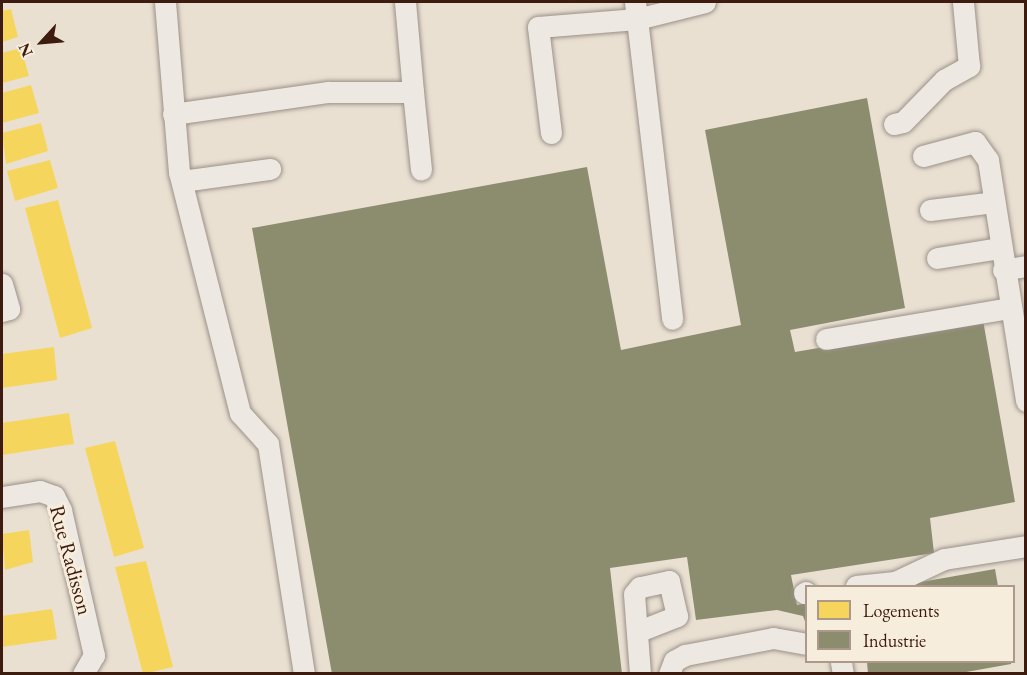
<!DOCTYPE html>
<html>
<head>
<meta charset="utf-8">
<style>
	body { margin:0 }
	#map { position:relative; width:1027px; height:675px; overflow:hidden; background:#e9e0d2; font-family:"EB Garamond",serif }
	div>[style] { position:absolute }
	.homes>* { inset:0; background:#f6d55c }
	.industry>* { inset:0; background:#8c8c6e }
	.roads { filter:drop-shadow(0 0 2px #9b9188) drop-shadow(0 0 2px #9b9188) }
	.minor>* { height:21px; margin:-10.5px; padding:0 10.5px; transform-origin:10.5px; border-radius:10.5px; background:#ede9e2 }
	span { translate:-50% -50%; white-space:nowrap; text-align:center; line-height:1.15; -webkit-text-stroke:6px #f7eddc; paint-order:stroke }
	.street-label { font-size:21px; color:#3d1b0e }
	.frame { position:absolute; inset:0; border:3px solid #3d1b0e; pointer-events:none }
	.legend { position:absolute; left:805px; top:585px; width:210px; height:78px; box-sizing:border-box; background:#f7eddc; border:2px solid #ad998a; margin:0; padding:8px 10px; list-style:none; font-size:18px; color:#3d1b0e }
	.legend li { display:flex; align-items:center; gap:12px; height:30px }
	.legend b { width:30px; border:2px solid #ad998a }
	.north { position:absolute; left:12px; top:12px; width:60px; height:60px; -webkit-text-stroke:4px #f7eddc; paint-order:stroke; rotate:244deg; font-size:16px; font-weight:700; line-height:24px; text-align:center; color:#3d1b0e }
	.north::after { content:''; display:block; margin:auto; width:21px; height:27px; background:#3d1b0e; clip-path:polygon(50% 0,100% 100%,50% 72%,0 100%) }
</style>
</head>
<body>
<div id="map">
	<div class="homes">
		<div style="clip-path:polygon(11px 9px,18px 37px,2px 42px,2px 11px)"></div>
		<div style="clip-path:polygon(21px 48px,29px 76px,2px 83px,2px 53px)"></div>
		<div style="clip-path:polygon(31px 85px,39px 113px,2px 123px,2px 93px)"></div>
		<div style="clip-path:polygon(41px 123px,48px 151px,6px 164px,2px 133px)"></div>
		<div style="clip-path:polygon(50px 160px,58px 188px,15px 201px,7px 171px)"></div>
		<div style="clip-path:polygon(58px 200px,92px 328px,60px 338px,25px 208px)"></div>
		<div style="clip-path:polygon(54px 347px,57px 380px,2px 388px,2px 354px)"></div>
		<div style="clip-path:polygon(69px 413px,74px 444px,2px 455px,2px 423px)"></div>
		<div style="clip-path:polygon(115px 441px,144px 548px,114px 557px,85px 448px)"></div>
		<div style="clip-path:polygon(29px 530px,33px 562px,5px 570px,2px 534px)"></div>
		<div style="clip-path:polygon(146px 561px,173px 667px,143px 674px,115px 567px)"></div>
		<div style="clip-path:polygon(52px 609px,57px 639px,2px 647px,2px 616px)"></div>
	</div>
	<div class="industry">
		<div style="clip-path:polygon(867px 98px,905px 308px,790px 330px,795px 352px,983px 320px,1015px 502px,930px 518px,934px 553px,791px 575px,797px 605px,806px 603px,806px 624px,803px 616px,777px 610px,696px 620px,687px 557px,610px 568px,622px 674px,332px 674px,252px 228px,587px 167px,621px 350px,741px 325px,705px 130px)"></div>
		<div style="clip-path:polygon(995px 569px,998px 586px,904px 586px,904px 585px)"></div>
		<div style="clip-path:polygon(867px 662px,1011px 662px,1011px 664px,955px 674px,868px 674px)"></div>
	</div>
	<div class="roads">
		<div class="minor">
			<div style="left:165px;top:2px;width:171px;rotate:85.3deg"></div>
			<div style="left:179px;top:172px;width:249px;rotate:75.8deg"></div>
			<div style="left:240px;top:413px;width:42px;rotate:47.9deg"></div>
			<div style="left:268px;top:444px;width:233px;rotate:81.1deg"></div>
			<div style="left:405px;top:2px;width:90px;rotate:84.9deg"></div>
			<div style="left:635px;top:2px;width:319px;rotate:83.3deg"></div>
			<div style="left:173px;top:114px;width:157px;rotate:-8.1deg"></div>
			<div style="left:328px;top:92px;width:85px"></div>
			<div style="left:413px;top:92px;width:78px;rotate:84.1deg"></div>
			<div style="left:894px;top:124px;width:9px;rotate:-13deg"></div>
			<div style="left:903px;top:122px;width:59px;rotate:-45.7deg"></div>
			<div style="left:944px;top:80px;width:29px;rotate:-29deg"></div>
			<div style="left:969px;top:66px;width:64px;rotate:-95.4deg"></div>
			<div style="left:551px;top:133px;width:107px;rotate:-97deg"></div>
			<div style="left:538px;top:27px;width:99px;rotate:-4.6deg"></div>
			<div style="left:637px;top:19px;width:70px;rotate:-14deg"></div>
			<div style="left:923px;top:156px;width:54px;rotate:-15.1deg"></div>
			<div style="left:975px;top:142px;width:22px;rotate:54deg"></div>
			<div style="left:988px;top:160px;width:244px;rotate:81deg"></div>
			<div style="left:182px;top:181px;width:89px;rotate:-7.8deg"></div>
			<div style="left:930px;top:210px;width:64px;rotate:-7.1deg"></div>
			<div style="left:937px;top:258px;width:64px;rotate:-9deg"></div>
			<div style="left:1003px;top:270px;width:23px;rotate:-10deg"></div>
			<div style="left:2px;top:284px;width:26px;rotate:74deg"></div>
			<div style="left:9px;top:309px;width:7px;rotate:164deg"></div>
			<div style="left:826px;top:339px;width:186px;rotate:-9.6deg"></div>
			<div style="left:2px;top:497px;width:38px;rotate:-9deg"></div>
			<div style="left:40px;top:491px;width:15px;rotate:20deg"></div>
			<div style="left:54px;top:496px;width:16px;rotate:63deg"></div>
			<div style="left:61px;top:510px;width:149px;rotate:77.2deg"></div>
			<div style="left:94px;top:655px;width:22px;rotate:120deg"></div>
			<div style="left:856px;top:586px;width:39px;rotate:-6deg"></div>
			<div style="left:895px;top:582px;width:54px;rotate:-25.1deg"></div>
			<div style="left:944px;top:559px;width:83px;rotate:-9deg"></div>
			<div style="left:804px;top:593px;width:2px;rotate:-27deg"></div>
			<div style="left:639px;top:631px;width:41px;rotate:-21.5deg"></div>
			<div style="left:677px;top:616px;width:36px;rotate:-103deg"></div>
			<div style="left:669px;top:581px;width:30px;rotate:168deg"></div>
			<div style="left:640px;top:587px;width:9px;rotate:131deg"></div>
			<div style="left:634px;top:594px;width:80px;rotate:85.7deg"></div>
			<div style="left:841px;top:662px;width:12px;rotate:81deg"></div>
			<div style="left:669px;top:674px;width:14px;rotate:-69deg"></div>
			<div style="left:674px;top:661px;width:13px;rotate:-29deg"></div>
			<div style="left:685px;top:655px;width:90px;rotate:-10.9deg"></div>
			<div style="left:773px;top:638px;width:34px;rotate:10deg"></div>
		</div>
	</div>
	<div class="street-label">
		<span style="left:71px;top:560px;rotate:75deg">Rue Radisson</span>
	</div>
	<div class="frame"></div>
	<ul class="legend">
	<li><b style="height:16px;background:#f6d55c"></b>Logements</li>
	<li><b style="height:16px;background:#8c8c6e"></b>Industrie</li>
	</ul>
	<div class="north">N</div>
</div>
</body>
</html>
